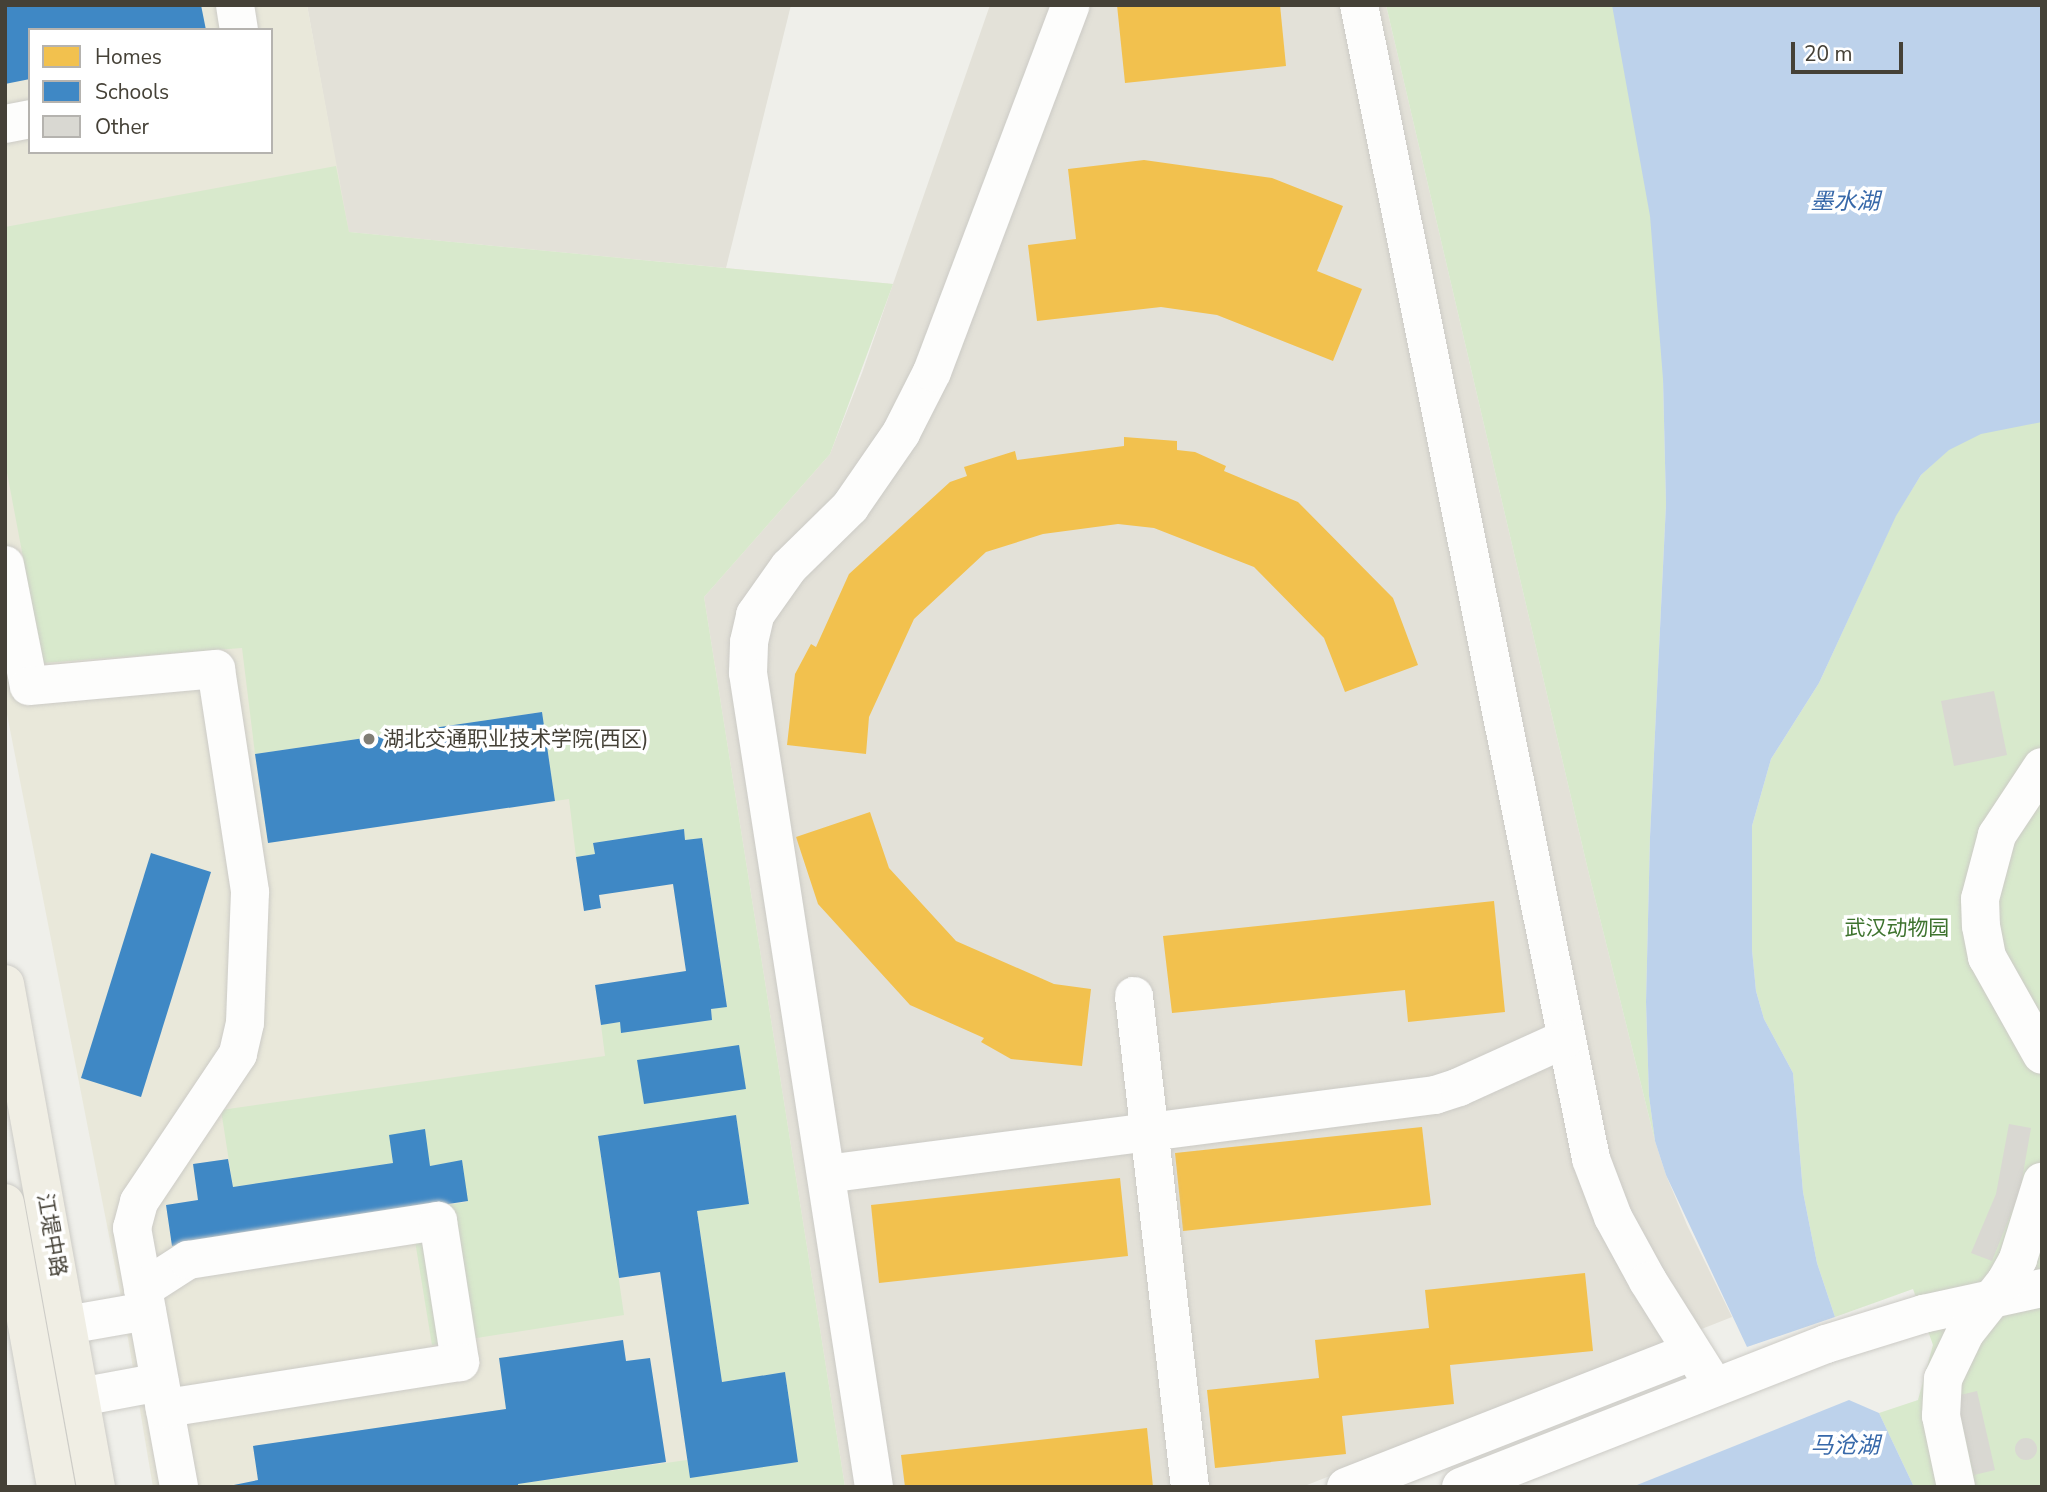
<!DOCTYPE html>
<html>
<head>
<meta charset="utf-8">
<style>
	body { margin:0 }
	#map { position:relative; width:2047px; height:1492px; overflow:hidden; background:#efefea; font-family:"Nunito Sans","Noto Sans SC",sans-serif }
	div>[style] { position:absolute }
	.residential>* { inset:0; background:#e3e1d8 }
	.education>* { inset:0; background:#e9e8da }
	.green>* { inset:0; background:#d8e9cc }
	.water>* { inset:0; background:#bdd2eb }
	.homes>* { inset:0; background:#f2c14e }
	.schools>* { inset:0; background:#3f88c5 }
	.building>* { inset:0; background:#d9d8d2 }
	.round { border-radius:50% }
	.roads { filter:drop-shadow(0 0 2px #cccbc6) drop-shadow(0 0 2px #cccbc6) }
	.minor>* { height:38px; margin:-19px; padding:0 19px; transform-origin:19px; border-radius:19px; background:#fdfdfc }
	.major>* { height:38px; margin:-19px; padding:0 19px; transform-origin:19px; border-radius:19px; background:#f0eee4 }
	.dots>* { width:19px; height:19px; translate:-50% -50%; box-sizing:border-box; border:4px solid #fff; border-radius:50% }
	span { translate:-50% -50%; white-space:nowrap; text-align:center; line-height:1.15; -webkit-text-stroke:7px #fff; paint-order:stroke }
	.poi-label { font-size:21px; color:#454137 }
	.left { translate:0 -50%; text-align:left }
	.park-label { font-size:21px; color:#3e732e }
	.street-label { font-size:21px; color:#454137 }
	.water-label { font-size:23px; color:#3768a9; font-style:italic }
	.frame { position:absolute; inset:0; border:7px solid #454137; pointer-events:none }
	.legend { position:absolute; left:28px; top:28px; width:245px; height:126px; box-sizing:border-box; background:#fff; border:2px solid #b5b3af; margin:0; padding:9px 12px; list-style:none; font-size:21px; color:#454137 }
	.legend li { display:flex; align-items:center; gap:14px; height:35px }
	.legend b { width:35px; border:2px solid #b5b3af }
	.scale { position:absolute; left:1791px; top:42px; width:112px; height:32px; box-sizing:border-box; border:4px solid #454137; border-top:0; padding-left:9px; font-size:21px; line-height:24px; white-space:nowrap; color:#454137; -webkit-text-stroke:5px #fff; paint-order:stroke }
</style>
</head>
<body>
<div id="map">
	<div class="residential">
		<div style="clip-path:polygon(307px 5px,791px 5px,726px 268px,348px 232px)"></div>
		<div style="clip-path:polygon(990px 5px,1386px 5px,1588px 870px,1655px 1141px,1666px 1175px,1687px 1225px,1732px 1317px,1302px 1487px,845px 1487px,704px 597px,830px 454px,862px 373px)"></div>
	</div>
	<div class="education">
		<div style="clip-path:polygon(evenodd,5px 5px,307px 5px,349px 232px,893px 284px,830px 454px,704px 597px,845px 1487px,153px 1487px,121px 1297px,5px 704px,5px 5px,30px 30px,271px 30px,271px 152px,30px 152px,30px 30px)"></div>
	</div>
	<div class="green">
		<div style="clip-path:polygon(1386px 5px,2042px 5px,2042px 1487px,1914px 1487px,1879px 1413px,1918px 1400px,1933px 1345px,1913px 1289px,1835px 1317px,1817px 1263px,1803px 1192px,1793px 1073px,1764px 1019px,1756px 991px,1752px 950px,1752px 826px,1771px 759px,1819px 683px,1896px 515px,1921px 475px,1948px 450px,1663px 380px,1666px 504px,1650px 837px,1646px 1002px,1649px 1096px,1655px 1141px,1588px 870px)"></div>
		<div style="clip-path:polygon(336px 166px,349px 232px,893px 284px,830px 454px,704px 597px,845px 1487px,518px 1487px,518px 1484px,687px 1460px,690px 1477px,798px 1462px,785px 1372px,722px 1382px,697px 1211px,749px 1203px,736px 1116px,598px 1136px,624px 1315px,432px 1345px,410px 1210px,467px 1202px,462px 1161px,430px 1166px,393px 1163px,233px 1187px,221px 1110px,605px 1056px,601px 1025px,620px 1022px,622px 1033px,712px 1020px,711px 1009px,727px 1006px,702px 838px,685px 840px,684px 829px,593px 843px,595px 854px,576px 857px,569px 799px,555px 801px,542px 712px,255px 754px,242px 648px,43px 663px,5px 462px,5px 227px)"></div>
	</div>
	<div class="water">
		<div style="clip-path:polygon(1612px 5px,2042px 5px,2042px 422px,1981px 434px,1949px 450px,1921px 475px,1896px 516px,1819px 683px,1771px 759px,1752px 826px,1752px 950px,1756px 991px,1764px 1019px,1793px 1073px,1803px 1192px,1817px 1263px,1835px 1317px,1747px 1347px,1666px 1175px,1655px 1141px,1649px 1096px,1646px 1002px,1650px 837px,1666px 504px,1663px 379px,1650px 216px)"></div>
		<div style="clip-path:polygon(1849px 1400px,1879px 1413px,1914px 1487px,1632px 1487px)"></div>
	</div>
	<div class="homes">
		<div style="clip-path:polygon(1117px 5px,1280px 5px,1286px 66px,1125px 83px)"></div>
		<div style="clip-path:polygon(1144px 160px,1272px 178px,1343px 206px,1317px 271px,1362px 289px,1333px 361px,1217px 315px,1161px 307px,1037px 321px,1028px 245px,1076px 239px,1068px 169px)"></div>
		<div style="clip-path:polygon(1124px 437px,1177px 441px,1177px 450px,1195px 452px,1226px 466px,1224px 471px,1298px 502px,1393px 598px,1418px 665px,1345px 692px,1324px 638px,1254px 567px,1154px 528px,1118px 524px,1043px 534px,986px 552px,914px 619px,869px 717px,866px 754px,787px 745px,795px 674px,811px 644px,816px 647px,849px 574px,950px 482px,967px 476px,964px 467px,1015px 451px,1017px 460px,1124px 446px)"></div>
		<div style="clip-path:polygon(870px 812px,889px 868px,956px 941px,1054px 984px,1091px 989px,1082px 1066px,1011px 1059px,981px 1042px,984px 1038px,910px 1005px,818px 904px,796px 837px)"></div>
		<div style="clip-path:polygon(1494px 901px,1505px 1012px,1408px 1022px,1405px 990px,1172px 1013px,1163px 936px)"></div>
		<div style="clip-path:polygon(1422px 1127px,1431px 1205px,1183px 1231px,1175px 1153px)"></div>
		<div style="clip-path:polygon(1120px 1178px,1128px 1256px,879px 1283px,871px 1205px)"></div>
		<div style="clip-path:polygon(1585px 1273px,1593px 1351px,1450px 1365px,1454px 1404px,1342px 1416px,1346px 1454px,1215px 1468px,1207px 1390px,1319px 1378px,1315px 1340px,1429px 1328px,1425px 1290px)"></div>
		<div style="clip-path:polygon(1147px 1428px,1153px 1487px,905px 1487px,901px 1455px)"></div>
	</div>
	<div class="schools">
		<div style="clip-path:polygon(5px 5px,201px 5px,206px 30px,30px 30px,30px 79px,5px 84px)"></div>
		<div style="clip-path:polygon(542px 712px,555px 801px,268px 843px,255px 754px)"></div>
		<div style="clip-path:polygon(684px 829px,685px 840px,702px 838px,727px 1007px,711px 1009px,712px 1020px,621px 1033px,620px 1022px,601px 1025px,595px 985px,686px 971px,673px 884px,599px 895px,601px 908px,584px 911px,576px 857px,595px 854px,593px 843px)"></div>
		<div style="clip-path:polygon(151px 853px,211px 872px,141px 1097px,81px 1078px)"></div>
		<div style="clip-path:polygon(739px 1045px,746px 1089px,644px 1104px,637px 1060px)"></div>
		<div style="clip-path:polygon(736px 1115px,749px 1204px,697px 1211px,722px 1382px,785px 1372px,798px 1462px,690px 1478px,660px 1272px,619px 1278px,598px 1136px)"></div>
		<div style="clip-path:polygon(425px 1129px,430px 1166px,462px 1160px,468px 1201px,172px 1246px,166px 1205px,198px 1200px,193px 1164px,228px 1159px,233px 1187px,393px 1163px,389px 1135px)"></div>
		<div style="clip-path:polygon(623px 1340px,626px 1361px,650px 1358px,666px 1462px,518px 1484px,518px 1487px,224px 1487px,258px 1480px,253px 1446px,506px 1409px,499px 1358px)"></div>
	</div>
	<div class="building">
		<div style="clip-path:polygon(1994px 691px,2007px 755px,1954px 766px,1941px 701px)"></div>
		<div style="clip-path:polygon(2009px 1124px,2031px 1128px,2020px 1191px,1992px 1261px,1971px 1253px,1996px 1194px)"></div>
		<div style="clip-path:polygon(1977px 1391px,1995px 1470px,1974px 1475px,1956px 1396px)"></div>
		<div class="round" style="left:2015px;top:1438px;width:22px;height:22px"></div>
	</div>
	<div class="roads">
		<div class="minor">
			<div style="left:235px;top:5px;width:25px;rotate:81deg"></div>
			<div style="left:1359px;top:5px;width:1177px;rotate:78.63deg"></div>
			<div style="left:1591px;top:1159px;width:62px;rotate:69.2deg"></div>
			<div style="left:1613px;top:1217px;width:73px;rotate:61.3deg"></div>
			<div style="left:1648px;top:1281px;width:124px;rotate:57.8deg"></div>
			<div style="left:5px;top:124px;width:25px;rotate:-11deg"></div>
			<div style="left:5px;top:565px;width:123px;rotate:78.8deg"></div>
			<div style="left:29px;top:686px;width:188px;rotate:-5.2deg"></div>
			<div style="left:216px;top:669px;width:226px;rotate:81.3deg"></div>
			<div style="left:250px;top:892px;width:131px;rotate:92.2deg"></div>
			<div style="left:245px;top:1023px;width:32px;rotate:103deg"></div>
			<div style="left:238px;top:1054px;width:178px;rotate:123.8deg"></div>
			<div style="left:139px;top:1202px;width:27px;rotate:105deg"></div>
			<div style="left:132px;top:1228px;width:263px;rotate:79.7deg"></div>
			<div style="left:2042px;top:767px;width:82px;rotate:123.5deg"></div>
			<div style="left:1997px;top:835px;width:66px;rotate:104.9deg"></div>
			<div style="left:1980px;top:899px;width:27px;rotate:88deg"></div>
			<div style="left:1981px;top:926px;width:32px;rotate:79deg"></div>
			<div style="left:1987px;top:957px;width:112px;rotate:60.7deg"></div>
			<div style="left:1134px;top:996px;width:494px;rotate:83.5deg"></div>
			<div style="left:826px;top:1174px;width:614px;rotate:-7.39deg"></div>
			<div style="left:1435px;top:1095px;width:25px;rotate:-18deg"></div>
			<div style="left:1459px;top:1087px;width:116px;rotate:-24.4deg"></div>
			<div style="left:143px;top:1289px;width:54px;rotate:-32.8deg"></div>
			<div style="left:188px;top:1260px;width:253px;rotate:-8.9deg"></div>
			<div style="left:438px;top:1221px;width:143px;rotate:81.1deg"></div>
			<div style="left:460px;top:1362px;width:299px;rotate:171.1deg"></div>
			<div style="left:67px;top:1325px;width:81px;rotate:-9.9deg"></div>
			<div style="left:80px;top:1397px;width:81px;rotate:-10.6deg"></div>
			<div style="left:874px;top:1487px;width:824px;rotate:-98.8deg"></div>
			<div style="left:748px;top:673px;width:31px;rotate:-88deg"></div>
			<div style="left:749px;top:642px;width:28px;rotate:-77deg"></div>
			<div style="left:755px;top:615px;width:59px;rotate:-54.7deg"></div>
			<div style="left:789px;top:567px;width:86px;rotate:-44.5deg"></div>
			<div style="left:850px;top:507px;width:90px;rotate:-55.4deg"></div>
			<div style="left:901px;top:433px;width:68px;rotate:-63.1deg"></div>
			<div style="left:932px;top:372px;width:392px;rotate:-69.3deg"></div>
			<div style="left:1346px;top:1487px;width:370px;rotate:-21.4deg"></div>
			<div style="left:1461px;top:1487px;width:392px;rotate:-21.4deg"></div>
			<div style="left:1826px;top:1344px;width:102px;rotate:-17.2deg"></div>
			<div style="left:1923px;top:1314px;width:122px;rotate:-12.3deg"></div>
			<div style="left:1956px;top:1487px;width:73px;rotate:-101.9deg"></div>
			<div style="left:1941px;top:1416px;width:37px;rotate:-87deg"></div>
			<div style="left:1943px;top:1379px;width:51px;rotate:-64.4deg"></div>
			<div style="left:1965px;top:1333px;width:66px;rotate:-51.7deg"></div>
			<div style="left:2006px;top:1281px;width:25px;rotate:-61deg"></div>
			<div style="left:2018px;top:1259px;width:81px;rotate:-72.7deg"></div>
		</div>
		<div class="major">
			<div style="left:5px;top:984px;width:511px;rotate:79.75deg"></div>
			<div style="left:5px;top:1203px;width:289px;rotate:79.8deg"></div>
		</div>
	</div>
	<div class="dots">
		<div style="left:369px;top:739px;background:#807e76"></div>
	</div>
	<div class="poi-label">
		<span class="left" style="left:383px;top:739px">湖北交通职业技术学院(西区)</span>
	</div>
	<div class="park-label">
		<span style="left:1897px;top:928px">武汉动物园</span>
	</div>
	<div class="street-label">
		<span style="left:52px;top:1235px;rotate:80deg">江堤中路</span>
	</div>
	<div class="water-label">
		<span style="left:1845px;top:202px">墨水湖</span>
		<span style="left:1845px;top:1446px">马沧湖</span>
	</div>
	<div class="frame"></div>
	<ul class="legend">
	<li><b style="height:19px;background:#f2c14e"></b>Homes</li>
	<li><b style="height:19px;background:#3f88c5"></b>Schools</li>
	<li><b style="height:19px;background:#d9d8d2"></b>Other</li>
	</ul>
	<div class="scale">20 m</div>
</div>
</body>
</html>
